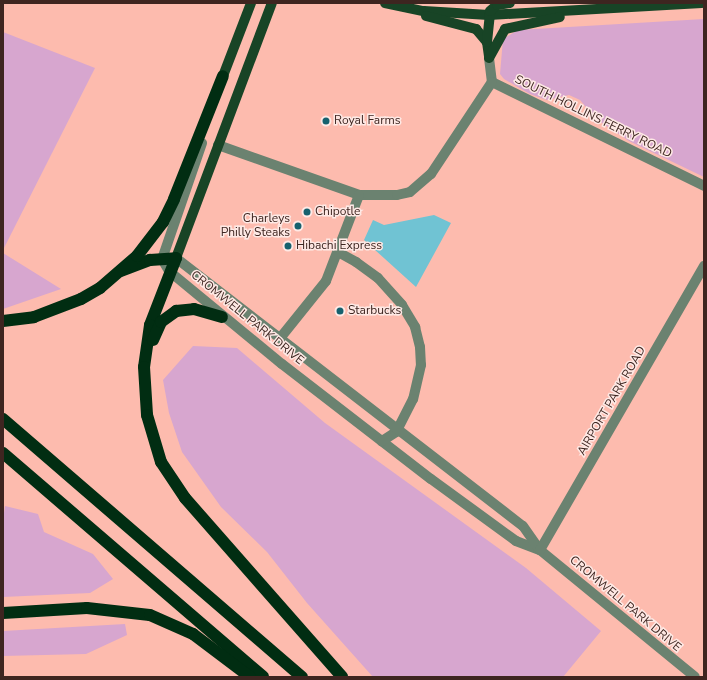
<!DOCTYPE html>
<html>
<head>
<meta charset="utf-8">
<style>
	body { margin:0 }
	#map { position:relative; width:707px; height:680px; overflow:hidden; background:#fdbbae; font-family:"Nunito Sans",sans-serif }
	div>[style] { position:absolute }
	.green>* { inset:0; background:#d7a6cf }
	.water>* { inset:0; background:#70c3d3 }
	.minor>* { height:10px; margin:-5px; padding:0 5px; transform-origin:5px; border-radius:5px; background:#6b8270 }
	.major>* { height:10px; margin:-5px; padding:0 5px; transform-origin:5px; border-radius:5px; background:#184426 }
	.highway>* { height:12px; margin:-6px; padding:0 6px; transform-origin:6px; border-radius:6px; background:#012d12 }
	.dots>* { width:11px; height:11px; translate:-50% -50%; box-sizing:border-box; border:2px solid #fee9e5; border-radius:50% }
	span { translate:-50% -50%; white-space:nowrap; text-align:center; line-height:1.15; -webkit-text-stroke:3px #fee9e5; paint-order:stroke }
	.street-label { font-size:12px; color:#3e2520 }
	.poi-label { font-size:12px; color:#3e2520 }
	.left { translate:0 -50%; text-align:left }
	.right { translate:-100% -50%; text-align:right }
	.frame { position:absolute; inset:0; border:4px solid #3e2520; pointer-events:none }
</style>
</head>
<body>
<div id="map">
	<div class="green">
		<div style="clip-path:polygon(704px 19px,704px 177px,629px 141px,596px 119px,580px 100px,569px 95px,547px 100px,530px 94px,504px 79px,500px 74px,503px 39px,518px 30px)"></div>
		<div style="clip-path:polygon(3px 32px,95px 68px,3px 250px)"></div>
		<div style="clip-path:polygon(3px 253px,61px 289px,3px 309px)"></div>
		<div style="clip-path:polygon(193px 346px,237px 348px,325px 423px,526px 568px,601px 631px,563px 677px,373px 677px,307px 603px,267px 552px,221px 507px,182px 452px,169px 413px,163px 380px)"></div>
		<div style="clip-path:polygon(5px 506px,38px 514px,44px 532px,93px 554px,113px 579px,90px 593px,3px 597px,3px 520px)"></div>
		<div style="clip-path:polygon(125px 624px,127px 635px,86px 654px,3px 656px,3px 631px)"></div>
	</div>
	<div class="water">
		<div style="clip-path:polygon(434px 215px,451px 223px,416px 287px,364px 240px,373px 220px,384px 225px)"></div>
	</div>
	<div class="minor">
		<div style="left:489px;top:58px;width:24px;rotate:83deg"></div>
		<div style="left:492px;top:82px;width:236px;rotate:26.1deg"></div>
		<div style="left:202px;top:143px;width:123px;rotate:109deg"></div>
		<div style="left:162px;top:259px;width:14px;rotate:60deg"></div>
		<div style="left:169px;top:271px;width:146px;rotate:39.5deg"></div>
		<div style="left:282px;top:364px;width:188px;rotate:37.7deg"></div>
		<div style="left:431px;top:479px;width:105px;rotate:36.1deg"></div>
		<div style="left:516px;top:541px;width:26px;rotate:21deg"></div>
		<div style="left:218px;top:145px;width:150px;rotate:19.5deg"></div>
		<div style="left:359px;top:195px;width:38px"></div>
		<div style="left:397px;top:195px;width:13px;rotate:-13deg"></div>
		<div style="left:410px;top:192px;width:28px;rotate:-41deg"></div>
		<div style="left:431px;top:174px;width:110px;rotate:-56.5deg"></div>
		<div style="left:338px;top:252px;width:21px;rotate:29deg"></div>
		<div style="left:356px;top:262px;width:27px;rotate:36deg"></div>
		<div style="left:378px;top:278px;width:36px;rotate:48deg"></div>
		<div style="left:402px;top:305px;width:26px;rotate:59deg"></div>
		<div style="left:415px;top:327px;width:21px;rotate:76deg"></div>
		<div style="left:420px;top:347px;width:18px;rotate:87deg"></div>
		<div style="left:421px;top:365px;width:35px;rotate:103deg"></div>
		<div style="left:413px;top:399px;width:37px;rotate:117deg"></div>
		<div style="left:396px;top:432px;width:17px;rotate:147deg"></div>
		<div style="left:176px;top:258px;width:438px;rotate:37.7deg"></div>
		<div style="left:523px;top:526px;width:29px;rotate:55deg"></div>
		<div style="left:540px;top:550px;width:200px;rotate:39.3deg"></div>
		<div style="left:281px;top:337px;width:72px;rotate:-51.2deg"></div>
		<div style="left:326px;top:281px;width:92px;rotate:-69deg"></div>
		<div style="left:540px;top:550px;width:328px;rotate:-60deg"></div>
	</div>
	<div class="major">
		<div style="left:385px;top:3px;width:40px;rotate:12deg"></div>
		<div style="left:424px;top:11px;width:65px;rotate:3.5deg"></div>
		<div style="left:489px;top:15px;width:213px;rotate:-3.2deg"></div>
		<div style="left:426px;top:16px;width:52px;rotate:14.6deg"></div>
		<div style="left:476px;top:29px;width:17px;rotate:50deg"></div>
		<div style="left:487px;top:42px;width:15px;rotate:82deg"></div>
		<div style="left:487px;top:42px;width:31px;rotate:-84deg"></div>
		<div style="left:490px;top:11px;width:9px;rotate:-41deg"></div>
		<div style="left:497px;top:5px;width:13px;rotate:-9deg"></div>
		<div style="left:489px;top:58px;width:33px;rotate:-61deg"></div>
		<div style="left:505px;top:29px;width:56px;rotate:-12.3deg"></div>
		<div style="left:223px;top:76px;width:78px;rotate:-69deg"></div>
		<div style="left:176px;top:258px;width:272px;rotate:-69.4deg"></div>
	</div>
	<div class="highway">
		<div style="left:121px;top:271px;width:31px;rotate:-21deg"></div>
		<div style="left:150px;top:260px;width:26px;rotate:-4deg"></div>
		<div style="left:176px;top:258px;width:72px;rotate:111.2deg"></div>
		<div style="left:150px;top:325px;width:42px;rotate:98.1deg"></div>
		<div style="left:144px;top:367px;width:48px;rotate:86.4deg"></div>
		<div style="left:147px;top:415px;width:49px;rotate:73.4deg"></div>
		<div style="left:161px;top:462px;width:43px;rotate:56.3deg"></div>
		<div style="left:185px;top:498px;width:238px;rotate:48.7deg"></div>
		<div style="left:3px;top:321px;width:31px;rotate:-7deg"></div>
		<div style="left:34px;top:317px;width:50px;rotate:-21deg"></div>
		<div style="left:81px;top:299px;width:22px;rotate:-30deg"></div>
		<div style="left:100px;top:288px;width:49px;rotate:-40.9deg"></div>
		<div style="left:137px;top:256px;width:43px;rotate:-52.6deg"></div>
		<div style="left:163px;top:222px;width:25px;rotate:-64deg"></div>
		<div style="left:174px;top:199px;width:132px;rotate:-68.3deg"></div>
		<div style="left:153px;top:340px;width:20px;rotate:-66deg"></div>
		<div style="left:161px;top:322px;width:19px;rotate:-36deg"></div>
		<div style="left:176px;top:311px;width:18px;rotate:-6deg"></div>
		<div style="left:194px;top:309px;width:29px;rotate:16deg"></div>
		<div style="left:3px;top:419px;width:395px;rotate:40.8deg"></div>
		<div style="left:3px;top:453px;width:343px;rotate:40.7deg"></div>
		<div style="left:3px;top:613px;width:84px;rotate:-3.4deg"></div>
		<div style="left:87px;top:608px;width:63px;rotate:6.3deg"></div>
		<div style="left:150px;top:615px;width:47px;rotate:23.8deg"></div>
		<div style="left:193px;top:634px;width:71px;rotate:37deg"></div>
	</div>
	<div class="dots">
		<div style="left:326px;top:121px;background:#16616e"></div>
		<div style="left:307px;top:212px;background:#16616e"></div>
		<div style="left:298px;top:226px;background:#16616e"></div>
		<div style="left:288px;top:246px;background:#16616e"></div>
		<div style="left:340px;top:311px;background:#16616e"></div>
	</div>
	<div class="street-label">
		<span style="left:593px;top:117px;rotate:26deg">SOUTH HOLLINS FERRY ROAD</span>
		<span style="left:247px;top:318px;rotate:39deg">CROMWELL PARK DRIVE</span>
		<span style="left:612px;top:401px;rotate:-60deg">AIRPORT PARK ROAD</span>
		<span style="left:625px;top:604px;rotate:40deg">CROMWELL PARK DRIVE</span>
	</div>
	<div class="poi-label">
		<span class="left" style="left:334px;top:121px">Royal Farms</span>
		<span class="left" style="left:315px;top:212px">Chipotle</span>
		<span class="right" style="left:290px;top:226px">Charleys<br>Philly Steaks</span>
		<span class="left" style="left:296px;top:246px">Hibachi Express</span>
		<span class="left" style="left:348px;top:311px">Starbucks</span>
	</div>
	<div class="frame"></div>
</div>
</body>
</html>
